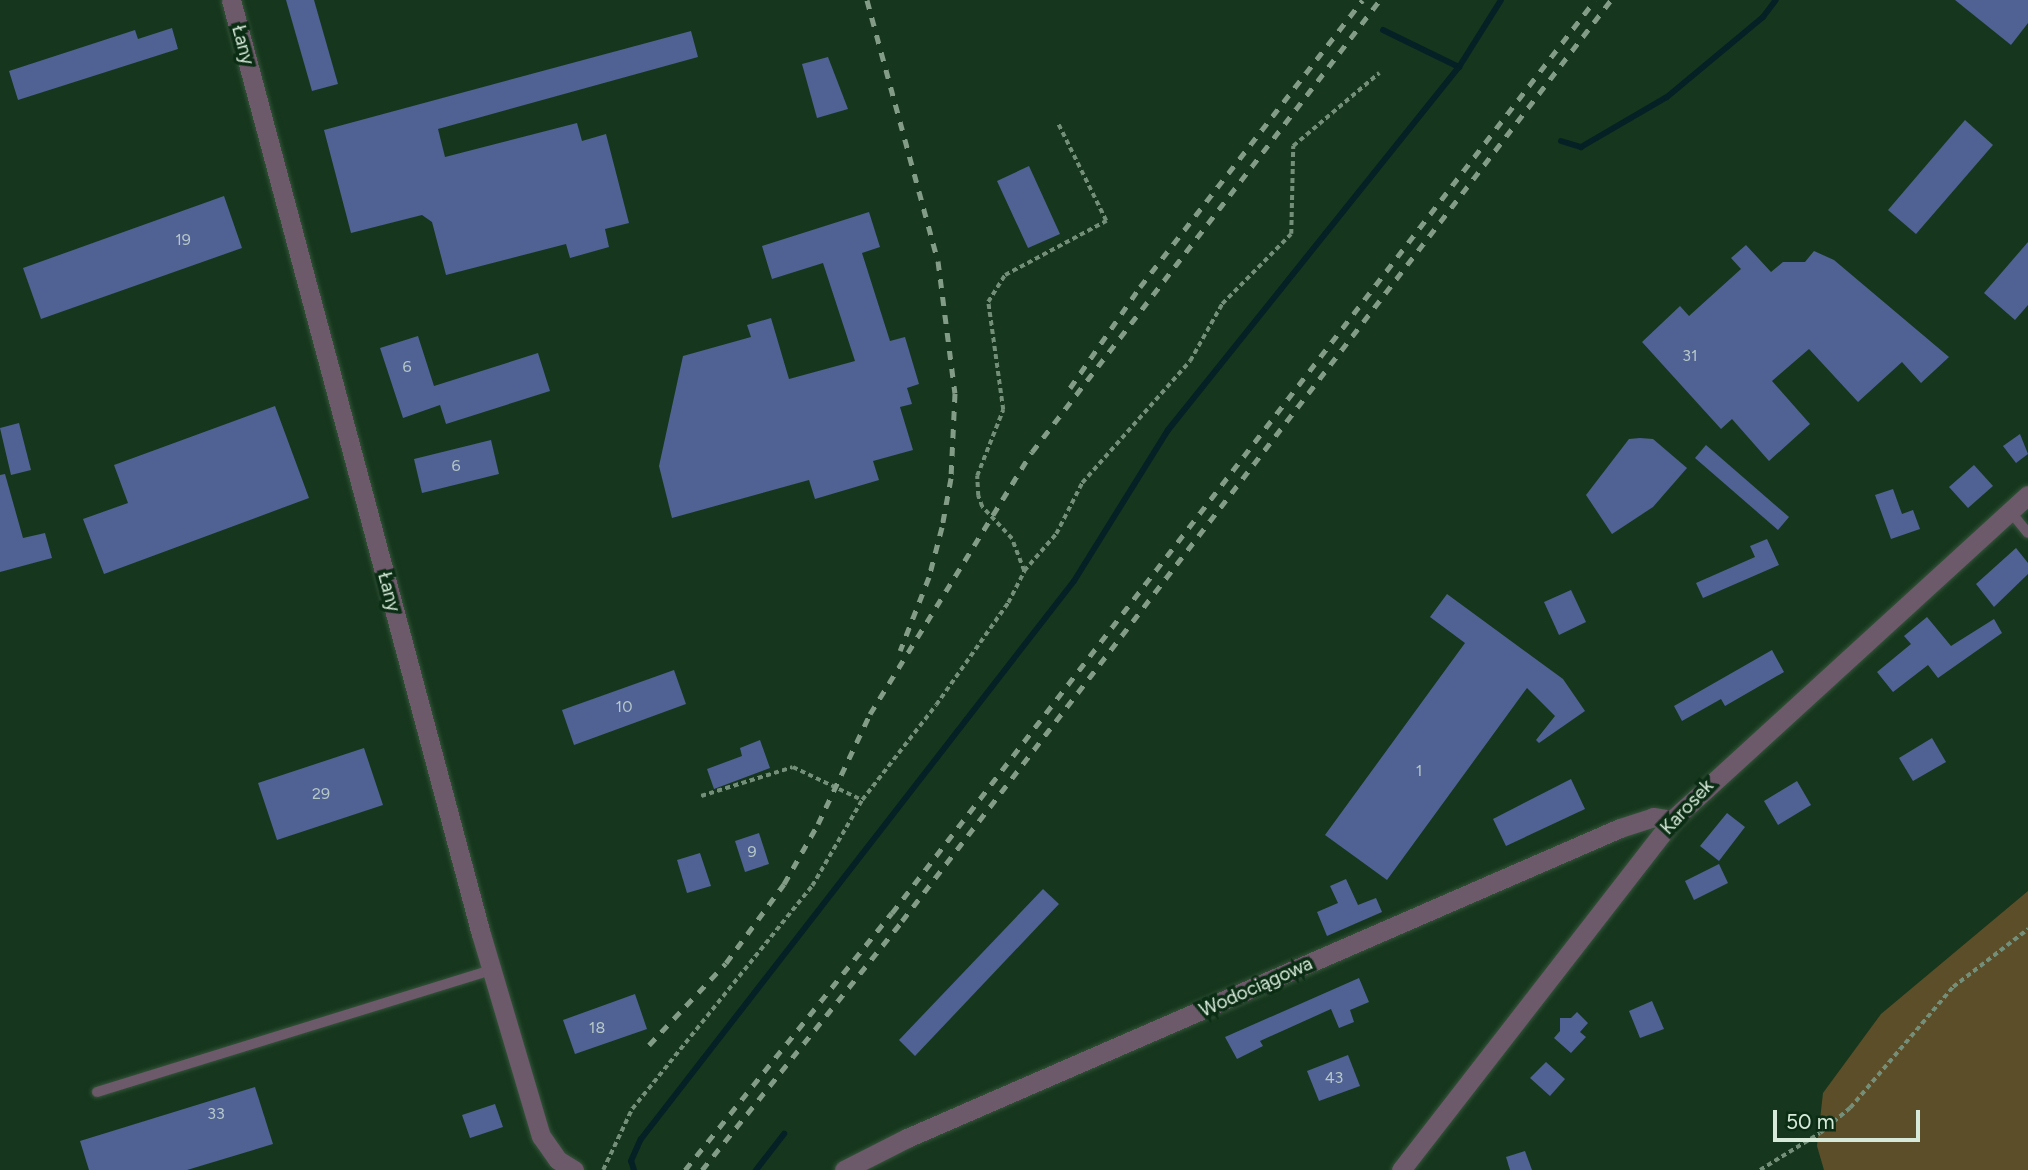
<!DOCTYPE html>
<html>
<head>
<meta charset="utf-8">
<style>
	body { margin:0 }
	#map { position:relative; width:2028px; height:1170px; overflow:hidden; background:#16371d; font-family:Figtree,sans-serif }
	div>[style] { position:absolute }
	.green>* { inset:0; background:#5c4e29 }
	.stream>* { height:6px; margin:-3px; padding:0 3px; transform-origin:3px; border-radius:3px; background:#062125 }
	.building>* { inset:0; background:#506193 }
	.path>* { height:3.5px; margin-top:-1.75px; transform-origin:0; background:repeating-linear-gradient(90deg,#748f79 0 5px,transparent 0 8.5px) }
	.roads { filter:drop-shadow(0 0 2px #35543b) drop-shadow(0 0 2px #35543b) }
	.service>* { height:10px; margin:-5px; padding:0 5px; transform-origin:5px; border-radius:5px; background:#6c596a }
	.minor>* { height:19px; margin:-9.5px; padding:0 9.5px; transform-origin:9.5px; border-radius:9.5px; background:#6c596a }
	.tertiary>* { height:19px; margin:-9.5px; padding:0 9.5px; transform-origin:9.5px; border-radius:9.5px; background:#6c596a }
	.rail>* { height:5px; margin-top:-2.5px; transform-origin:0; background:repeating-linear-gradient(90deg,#829c87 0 9px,transparent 0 18px) }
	span { translate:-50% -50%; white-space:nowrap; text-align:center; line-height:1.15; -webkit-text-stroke:7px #0b2d14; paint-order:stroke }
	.number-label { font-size:16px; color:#b5c8c8 }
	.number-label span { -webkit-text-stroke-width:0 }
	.street-label { font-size:19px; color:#d7eada }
	.scale { position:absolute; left:1773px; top:1110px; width:147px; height:32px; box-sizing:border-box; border:4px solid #d7eada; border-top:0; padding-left:9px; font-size:21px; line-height:24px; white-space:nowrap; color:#d7eada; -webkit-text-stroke:5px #0b2d14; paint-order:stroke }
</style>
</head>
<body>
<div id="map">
	<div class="green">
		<div style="clip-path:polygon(2028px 891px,2028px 1170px,1824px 1170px,1817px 1146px,1823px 1093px,1881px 1014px)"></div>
	</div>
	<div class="stream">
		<div style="left:1383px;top:30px;width:85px;rotate:26deg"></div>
		<div style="left:1561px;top:141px;width:21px;rotate:17deg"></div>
		<div style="left:1581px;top:147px;width:99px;rotate:-30.2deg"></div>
		<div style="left:1667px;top:97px;width:125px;rotate:-39.8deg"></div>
		<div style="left:1763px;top:17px;width:21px;rotate:-53deg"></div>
		<div style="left:634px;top:1170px;width:9px;rotate:-108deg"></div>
		<div style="left:631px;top:1161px;width:24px;rotate:-66deg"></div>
		<div style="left:641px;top:1139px;width:706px;rotate:-52.19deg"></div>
		<div style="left:1074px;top:581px;width:178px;rotate:-58.1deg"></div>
		<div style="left:1168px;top:430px;width:465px;rotate:-51.3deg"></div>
		<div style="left:1459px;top:67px;width:79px;rotate:-57.9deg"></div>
		<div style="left:756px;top:1170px;width:46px;rotate:-52.1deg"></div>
	</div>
	<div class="building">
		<div style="clip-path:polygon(286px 0,314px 0,338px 84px,312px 91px)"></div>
		<div style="clip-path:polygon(1955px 0,2028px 0,2028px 23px,2011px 45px)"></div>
		<div style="clip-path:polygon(172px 28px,178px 49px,18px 100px,9px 71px,135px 30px,138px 39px)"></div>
		<div style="clip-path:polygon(691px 31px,698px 57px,438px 129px,445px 157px,577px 123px,582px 141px,606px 134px,629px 223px,605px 229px,609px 247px,570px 258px,566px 244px,446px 275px,432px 222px,422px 215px,351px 233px,324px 130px)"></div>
		<div style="clip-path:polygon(828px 57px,848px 109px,817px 118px,802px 64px)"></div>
		<div style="clip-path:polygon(1965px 120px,1993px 145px,1916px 234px,1888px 210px)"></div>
		<div style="clip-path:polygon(1029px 166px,1060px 234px,1028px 248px,997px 181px)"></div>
		<div style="clip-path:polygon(224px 196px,242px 248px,41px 319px,23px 268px)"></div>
		<div style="clip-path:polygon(869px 212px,880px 247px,862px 253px,890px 341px,905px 337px,919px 384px,907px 388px,912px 404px,900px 407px,913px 450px,873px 461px,879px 480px,815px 499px,809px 480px,672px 518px,659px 466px,683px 356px,751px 337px,747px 325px,771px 318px,789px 379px,855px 361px,823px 263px,772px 279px,762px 246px)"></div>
		<div style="clip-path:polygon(2028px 242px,2028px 305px,2015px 320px,1984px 293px)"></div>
		<div style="clip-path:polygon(1746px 245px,1771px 272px,1783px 262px,1805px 262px,1814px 251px,1834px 260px,1949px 357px,1921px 383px,1902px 362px,1858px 402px,1809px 349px,1772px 381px,1810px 424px,1769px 461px,1732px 419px,1721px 429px,1642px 342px,1680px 306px,1689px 316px,1741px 269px,1731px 258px)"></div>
		<div style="clip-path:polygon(418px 336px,434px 386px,538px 353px,550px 391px,446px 424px,440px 405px,403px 418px,380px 348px)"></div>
		<div style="clip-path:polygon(275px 406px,309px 498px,104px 574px,83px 519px,128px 503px,114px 465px)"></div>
		<div style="clip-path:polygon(19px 423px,31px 470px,11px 475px,0 428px)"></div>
		<div style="clip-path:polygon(2020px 434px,2028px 454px,2016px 463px,2003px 446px)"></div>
		<div style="clip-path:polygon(1640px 438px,1653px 439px,1687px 468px,1653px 507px,1612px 534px,1586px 495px,1629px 439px)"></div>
		<div style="clip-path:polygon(491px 440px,499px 474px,422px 493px,414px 459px)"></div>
		<div style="clip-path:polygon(1706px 445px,1789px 517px,1778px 530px,1695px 458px)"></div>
		<div style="clip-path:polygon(1974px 465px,1993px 486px,1968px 508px,1949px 487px)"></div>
		<div style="clip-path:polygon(5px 474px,23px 538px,45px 533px,52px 558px,0 572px,0 475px)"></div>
		<div style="clip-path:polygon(1893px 489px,1902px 514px,1913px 510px,1920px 529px,1891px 539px,1875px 495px)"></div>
		<div style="clip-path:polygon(1767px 539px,1779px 565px,1703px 598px,1696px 583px,1755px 557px,1750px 546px)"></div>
		<div style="clip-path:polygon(2016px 548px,2028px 563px,2028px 574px,1994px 607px,1976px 584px)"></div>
		<div style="clip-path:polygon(1571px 590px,1586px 622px,1559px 635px,1544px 602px)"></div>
		<div style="clip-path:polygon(1447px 594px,1563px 679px,1585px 711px,1539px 743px,1536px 740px,1555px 716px,1527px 688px,1387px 880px,1325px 835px,1465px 643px,1430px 617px)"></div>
		<div style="clip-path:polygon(1927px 617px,1951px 646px,1994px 619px,2002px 633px,1938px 678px,1928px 665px,1893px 692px,1877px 672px,1911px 644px,1904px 636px)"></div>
		<div style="clip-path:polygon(1772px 650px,1784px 672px,1725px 706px,1721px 699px,1682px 721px,1674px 706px)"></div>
		<div style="clip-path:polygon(674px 670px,686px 704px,574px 745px,562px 710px)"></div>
		<div style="clip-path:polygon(1932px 738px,1946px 762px,1913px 781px,1899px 758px)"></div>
		<div style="clip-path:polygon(760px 740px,770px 768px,714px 789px,707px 769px,742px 756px,740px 748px)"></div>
		<div style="clip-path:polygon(364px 748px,383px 805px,277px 840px,258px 783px)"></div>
		<div style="clip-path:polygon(1571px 779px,1585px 809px,1506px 846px,1493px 819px)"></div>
		<div style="clip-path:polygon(1797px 781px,1811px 805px,1778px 825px,1764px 801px)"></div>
		<div style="clip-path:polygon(1727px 813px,1745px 827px,1719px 861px,1700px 846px)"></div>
		<div style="clip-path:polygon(759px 833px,769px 864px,745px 872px,735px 841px)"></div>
		<div style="clip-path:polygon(700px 853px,711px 886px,687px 893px,677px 860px)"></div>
		<div style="clip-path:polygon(1719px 864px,1728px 883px,1694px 900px,1685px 881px)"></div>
		<div style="clip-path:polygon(1346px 879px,1358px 905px,1376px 898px,1382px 912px,1327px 936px,1317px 912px,1338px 903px,1330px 886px)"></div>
		<div style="clip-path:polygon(1043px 889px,1059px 904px,915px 1056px,899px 1040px)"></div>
		<div style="clip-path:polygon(1359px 978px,1369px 1002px,1350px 1010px,1354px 1022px,1339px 1028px,1331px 1009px,1260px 1041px,1263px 1046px,1237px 1059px,1225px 1037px)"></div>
		<div style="clip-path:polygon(635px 994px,647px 1029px,575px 1054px,563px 1020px)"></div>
		<div style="clip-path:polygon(1652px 1001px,1664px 1029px,1640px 1038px,1629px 1011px)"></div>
		<div style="clip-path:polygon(1577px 1012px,1588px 1023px,1580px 1032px,1586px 1037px,1571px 1053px,1554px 1038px,1560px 1031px,1560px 1018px,1571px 1018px)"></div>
		<div style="clip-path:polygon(1348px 1055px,1360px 1086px,1319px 1101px,1307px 1071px)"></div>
		<div style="clip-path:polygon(1546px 1062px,1565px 1079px,1550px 1096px,1530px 1078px)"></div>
		<div style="clip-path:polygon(255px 1087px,273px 1144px,187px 1170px,89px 1170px,80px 1141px)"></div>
		<div style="clip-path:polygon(495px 1104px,503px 1127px,470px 1138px,462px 1115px)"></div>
		<div style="clip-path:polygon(1525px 1151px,1532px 1170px,1510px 1170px,1506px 1157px)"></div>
	</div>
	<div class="path">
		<div style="left:1024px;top:571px;width:34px;rotate:-111deg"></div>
		<div style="left:1012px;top:539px;width:44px;rotate:-133.2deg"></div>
		<div style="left:982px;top:507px;width:12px;rotate:-110deg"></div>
		<div style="left:978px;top:496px;width:20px;rotate:-93deg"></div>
		<div style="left:977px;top:476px;width:71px;rotate:-68.5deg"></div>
		<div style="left:1003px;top:410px;width:109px;rotate:-97.9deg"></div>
		<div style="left:988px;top:302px;width:32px;rotate:-58deg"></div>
		<div style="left:1005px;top:275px;width:115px;rotate:-28.1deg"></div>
		<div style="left:1106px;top:221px;width:108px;rotate:-116.3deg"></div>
		<div style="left:701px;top:796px;width:96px;rotate:-17.5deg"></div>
		<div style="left:793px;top:767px;width:76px;rotate:25.6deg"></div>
		<div style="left:603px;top:1170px;width:68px;rotate:-64.6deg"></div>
		<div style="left:632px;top:1109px;width:287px;rotate:-51.1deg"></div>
		<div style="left:812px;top:886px;width:99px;rotate:-59.8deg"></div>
		<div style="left:862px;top:800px;width:120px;rotate:-52.1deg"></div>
		<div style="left:936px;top:705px;width:125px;rotate:-54.8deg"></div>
		<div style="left:1008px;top:603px;width:36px;rotate:-63deg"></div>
		<div style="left:1024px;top:571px;width:49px;rotate:-49.1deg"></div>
		<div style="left:1056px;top:534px;width:57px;rotate:-63deg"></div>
		<div style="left:1082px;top:483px;width:163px;rotate:-48.5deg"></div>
		<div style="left:1190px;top:361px;width:65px;rotate:-60.7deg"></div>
		<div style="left:1222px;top:304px;width:98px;rotate:-45.4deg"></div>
		<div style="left:1291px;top:234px;width:88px;rotate:-88.7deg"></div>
		<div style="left:1293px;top:146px;width:113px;rotate:-40.3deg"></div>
		<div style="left:1760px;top:1170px;width:70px;rotate:-31.7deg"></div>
		<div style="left:1820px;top:1133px;width:39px;rotate:-40deg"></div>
		<div style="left:1850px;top:1108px;width:159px;rotate:-49.6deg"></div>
		<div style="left:1953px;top:987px;width:95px;rotate:-37.7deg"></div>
	</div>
	<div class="roads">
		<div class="service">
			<div style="left:2010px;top:511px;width:28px;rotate:51deg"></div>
			<div style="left:97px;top:1092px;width:412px;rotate:-17.2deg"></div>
		</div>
		<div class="minor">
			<div style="left:231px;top:0;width:967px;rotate:75.02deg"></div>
			<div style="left:481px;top:934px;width:211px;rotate:73.5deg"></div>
			<div style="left:541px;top:1136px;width:29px;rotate:55deg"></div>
			<div style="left:558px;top:1160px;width:19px;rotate:32deg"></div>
			<div style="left:844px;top:1170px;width:71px;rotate:-26.9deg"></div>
			<div style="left:907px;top:1138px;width:777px;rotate:-23.5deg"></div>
			<div style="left:1620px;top:828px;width:35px;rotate:-18deg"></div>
			<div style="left:1653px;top:817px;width:19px;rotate:9deg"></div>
		</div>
		<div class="tertiary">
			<div style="left:1401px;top:1170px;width:443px;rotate:-52.2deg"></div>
			<div style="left:1672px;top:820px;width:482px;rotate:-42.4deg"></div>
		</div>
	</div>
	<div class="rail">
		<div style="left:867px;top:0;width:270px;rotate:74.8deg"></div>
		<div style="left:938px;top:261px;width:133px;rotate:82.7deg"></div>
		<div style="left:955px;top:393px;width:85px;rotate:92.7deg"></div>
		<div style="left:951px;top:478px;width:50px;rotate:100.4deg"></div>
		<div style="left:942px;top:527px;width:52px;rotate:104.6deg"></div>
		<div style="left:929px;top:577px;width:79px;rotate:111.4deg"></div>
		<div style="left:1070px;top:388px;width:123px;rotate:-55.3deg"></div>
		<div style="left:1140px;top:287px;width:363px;rotate:-52.2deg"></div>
		<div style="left:649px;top:1045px;width:112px;rotate:-46.8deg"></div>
		<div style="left:726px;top:963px;width:98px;rotate:-53.7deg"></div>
		<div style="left:784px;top:884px;width:69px;rotate:-60.5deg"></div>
		<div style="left:818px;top:824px;width:122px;rotate:-64.7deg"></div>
		<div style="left:870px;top:714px;width:308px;rotate:-58.3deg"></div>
		<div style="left:1032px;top:452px;width:570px;rotate:-52.41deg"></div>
		<div style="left:685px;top:1170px;width:330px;rotate:-51.2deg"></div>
		<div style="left:892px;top:913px;width:1152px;rotate:-52.4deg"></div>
		<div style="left:702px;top:1170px;width:319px;rotate:-51.2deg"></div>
		<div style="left:902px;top:921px;width:1162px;rotate:-52.41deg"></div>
	</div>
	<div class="number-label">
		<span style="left:183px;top:240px">19</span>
		<span style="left:1690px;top:356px">31</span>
		<span style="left:407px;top:367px">6</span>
		<span style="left:456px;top:466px">6</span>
		<span style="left:624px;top:707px">10</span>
		<span style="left:1419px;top:771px">1</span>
		<span style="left:321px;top:794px">29</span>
		<span style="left:752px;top:852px">9</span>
		<span style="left:597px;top:1028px">18</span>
		<span style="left:1334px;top:1078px">43</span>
		<span style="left:216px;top:1114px">33</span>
	</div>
	<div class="street-label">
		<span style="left:243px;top:45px;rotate:75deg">Łany</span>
		<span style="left:389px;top:592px;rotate:75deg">Łany</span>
		<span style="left:1687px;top:807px;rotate:-47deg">Karosek</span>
		<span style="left:1256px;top:987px;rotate:-24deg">Wodociągowa</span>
	</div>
	<div class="scale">50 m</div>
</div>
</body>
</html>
